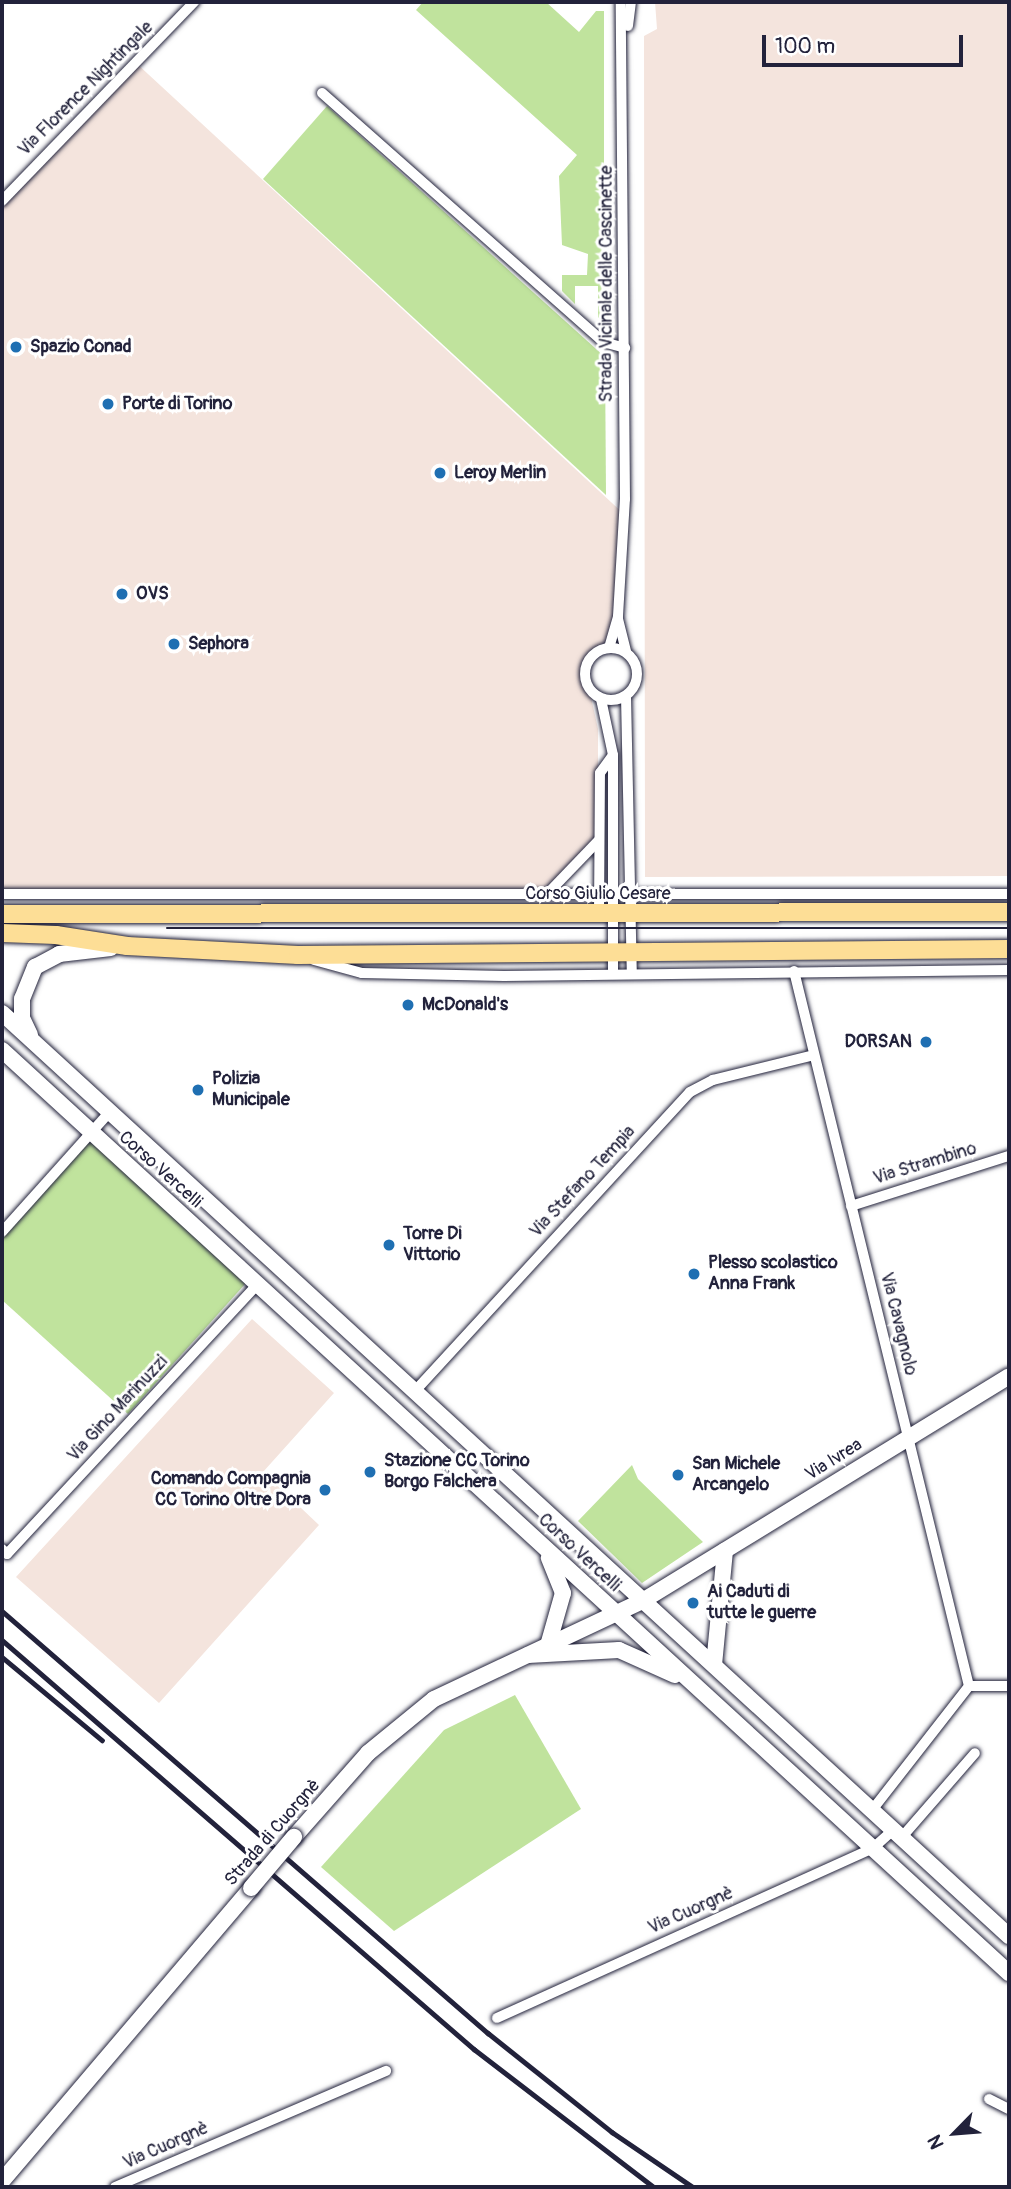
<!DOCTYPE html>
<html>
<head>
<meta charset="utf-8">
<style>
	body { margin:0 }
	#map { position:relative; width:1011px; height:2189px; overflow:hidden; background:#fff; font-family:Pangolin,sans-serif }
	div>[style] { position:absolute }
	.built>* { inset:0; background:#f4e4dd }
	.green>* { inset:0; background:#c0e39d }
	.roads { filter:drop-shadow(0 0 2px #22223b) drop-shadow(0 0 2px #22223b) }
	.street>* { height:10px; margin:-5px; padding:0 5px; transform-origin:5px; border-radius:5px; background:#fff }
	.street>.ring { margin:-5px; padding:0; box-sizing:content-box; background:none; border:10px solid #fff; border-radius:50% }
	.secondary>* { height:16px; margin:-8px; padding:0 8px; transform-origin:8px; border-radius:8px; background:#fff }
	.primary>* { height:18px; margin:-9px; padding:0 9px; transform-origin:9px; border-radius:9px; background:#fdde96 }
	.tram>* { height:2px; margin:-1px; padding:0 1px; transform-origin:1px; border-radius:1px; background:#22223b }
	.rail>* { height:4.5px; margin:-2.25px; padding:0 2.25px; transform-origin:2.25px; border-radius:2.25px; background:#22223b }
	.bridges { filter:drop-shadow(0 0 2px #22223b) drop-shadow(0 0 2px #22223b) }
	.secondary-bridge>* { height:16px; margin:-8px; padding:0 8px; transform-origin:8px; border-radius:8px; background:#fff }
	.dots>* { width:19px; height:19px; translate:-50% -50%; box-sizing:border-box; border:4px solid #fff; border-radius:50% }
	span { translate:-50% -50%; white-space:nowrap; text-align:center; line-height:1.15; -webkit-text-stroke:6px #fff; paint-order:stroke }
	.street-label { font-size:18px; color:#22223b }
	.poi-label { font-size:18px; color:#22223b; font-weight:700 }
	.left { translate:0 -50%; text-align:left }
	.right { translate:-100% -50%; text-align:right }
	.frame { position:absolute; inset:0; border:4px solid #22223b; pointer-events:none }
	.north { position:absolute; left:920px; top:2098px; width:70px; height:70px; -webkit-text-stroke:5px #fff; paint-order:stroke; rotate:245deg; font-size:19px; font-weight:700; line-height:28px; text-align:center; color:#22223b }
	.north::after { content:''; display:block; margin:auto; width:24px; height:32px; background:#22223b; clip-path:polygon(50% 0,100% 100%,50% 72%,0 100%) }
	.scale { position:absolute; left:762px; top:35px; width:201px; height:32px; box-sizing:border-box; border:4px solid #22223b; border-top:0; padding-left:9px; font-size:21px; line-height:24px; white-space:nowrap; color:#22223b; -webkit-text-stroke:5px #fff; paint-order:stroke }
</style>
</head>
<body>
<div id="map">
	<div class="built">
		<div style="clip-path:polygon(655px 2px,1009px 2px,1009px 876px,645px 877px,644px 36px,657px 29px)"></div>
		<div style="clip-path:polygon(135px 62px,625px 515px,618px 616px,609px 648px,593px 655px,585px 670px,598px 729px,598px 841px,549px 892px,2px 894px,2px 201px)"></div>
		<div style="clip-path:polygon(252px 1319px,334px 1393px,263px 1472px,319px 1525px,159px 1703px,16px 1577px)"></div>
	</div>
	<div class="green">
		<div style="clip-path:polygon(423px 2px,546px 2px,579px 32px,596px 11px,604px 11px,604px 323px,598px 317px,598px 286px,575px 286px,575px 304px,562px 291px,562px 275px,587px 275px,588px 254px,562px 245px,559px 176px,577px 155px,416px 10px)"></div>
		<div style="clip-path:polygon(327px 106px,605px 357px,606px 495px,263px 179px)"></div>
		<div style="clip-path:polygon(90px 1141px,246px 1283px,128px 1414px,2px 1300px,2px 1239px)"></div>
		<div style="clip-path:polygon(632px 1465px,638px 1479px,703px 1542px,642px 1583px,578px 1521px)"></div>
		<div style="clip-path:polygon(515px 1695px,581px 1809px,394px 1931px,321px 1867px,444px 1730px)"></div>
	</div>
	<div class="roads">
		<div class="street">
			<div style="left:628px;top:26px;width:24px;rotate:-83deg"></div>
			<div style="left:322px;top:93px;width:375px;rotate:41.5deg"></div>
			<div style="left:603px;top:342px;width:23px;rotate:15deg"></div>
			<div style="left:2px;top:201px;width:277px;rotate:-46deg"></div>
			<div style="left:618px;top:619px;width:34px;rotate:76deg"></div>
			<div class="ring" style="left:585px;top:648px;width:42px;height:42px"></div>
			<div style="left:609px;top:648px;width:33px;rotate:-74deg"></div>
			<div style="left:618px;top:616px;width:117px;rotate:-86.6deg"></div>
			<div style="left:625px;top:499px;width:497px;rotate:-90.5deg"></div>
			<div style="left:626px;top:696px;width:277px;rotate:88.8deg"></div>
			<div style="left:601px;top:699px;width:57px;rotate:77.9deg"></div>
			<div style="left:613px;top:755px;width:219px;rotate:90deg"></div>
			<div style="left:549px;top:892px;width:71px;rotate:-46.1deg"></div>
			<div style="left:2px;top:894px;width:1007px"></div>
			<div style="left:599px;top:912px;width:139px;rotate:-89.6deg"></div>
			<div style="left:600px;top:773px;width:22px;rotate:-54deg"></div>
			<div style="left:314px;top:960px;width:50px;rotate:15.2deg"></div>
			<div style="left:362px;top:973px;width:142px;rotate:1.2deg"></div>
			<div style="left:504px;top:976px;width:505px;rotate:-0.68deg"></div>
			<div style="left:794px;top:971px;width:736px;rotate:76.25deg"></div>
			<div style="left:969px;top:1686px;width:157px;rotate:128deg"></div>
			<div style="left:851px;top:1206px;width:166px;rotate:-17.6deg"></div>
			<div style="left:2px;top:1232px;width:159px;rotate:-48.1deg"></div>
			<div style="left:415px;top:1391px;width:406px;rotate:-47.4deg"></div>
			<div style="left:690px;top:1092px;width:26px;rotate:-28deg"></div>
			<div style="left:713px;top:1080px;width:104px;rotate:-13.9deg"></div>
			<div style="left:2px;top:1549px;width:7px;rotate:45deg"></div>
			<div style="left:7px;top:1554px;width:370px;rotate:-47.1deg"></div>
			<div style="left:969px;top:1686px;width:40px"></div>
			<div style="left:902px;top:1837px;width:111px;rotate:-49deg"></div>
			<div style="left:497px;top:2018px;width:411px;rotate:-24.3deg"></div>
			<div style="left:872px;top:1849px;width:30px;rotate:-42deg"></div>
			<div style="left:989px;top:2099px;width:22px;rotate:27deg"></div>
			<div style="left:115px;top:2187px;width:295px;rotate:-23.2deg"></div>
		</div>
		<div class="secondary">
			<div style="left:2px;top:1013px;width:1366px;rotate:42.51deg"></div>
			<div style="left:30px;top:1035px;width:19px;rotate:-115deg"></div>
			<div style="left:22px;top:1018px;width:19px;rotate:-90deg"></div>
			<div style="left:22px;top:999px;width:35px;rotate:-68deg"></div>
			<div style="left:35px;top:967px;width:27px;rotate:-28deg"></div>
			<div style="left:59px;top:954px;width:52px;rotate:-6.6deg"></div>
			<div style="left:2px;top:1050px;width:1366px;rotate:42.51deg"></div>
			<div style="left:549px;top:1642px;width:51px;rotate:-74.1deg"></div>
			<div style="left:563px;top:1593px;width:38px;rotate:-112deg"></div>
			<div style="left:528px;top:1655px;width:91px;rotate:-3.1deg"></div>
			<div style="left:619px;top:1650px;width:61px;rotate:24.1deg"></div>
			<div style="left:714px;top:1665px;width:115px;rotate:-84.5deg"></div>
			<div style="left:294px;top:1837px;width:112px;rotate:-48.6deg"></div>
			<div style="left:368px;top:1753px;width:85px;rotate:-39.3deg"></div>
			<div style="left:434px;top:1699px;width:232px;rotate:-25.2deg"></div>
			<div style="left:644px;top:1600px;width:428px;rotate:-31.5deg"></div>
			<div style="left:2px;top:2181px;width:385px;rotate:-49.6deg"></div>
		</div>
		<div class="primary">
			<div style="left:2px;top:914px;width:1007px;rotate:-0.11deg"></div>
			<div style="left:2px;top:933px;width:54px;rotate:2.1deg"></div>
			<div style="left:56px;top:935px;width:72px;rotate:8.8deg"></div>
			<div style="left:127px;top:946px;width:171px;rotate:3deg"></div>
			<div style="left:298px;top:955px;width:711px;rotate:-0.48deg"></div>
		</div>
	</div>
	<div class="tram">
		<div style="left:167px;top:928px;width:842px"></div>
	</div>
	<div class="rail">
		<div style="left:2px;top:1611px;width:644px;rotate:40.97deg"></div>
		<div style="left:488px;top:2033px;width:159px;rotate:38.6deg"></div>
		<div style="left:612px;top:2132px;width:98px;rotate:34.2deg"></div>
		<div style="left:2px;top:1640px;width:625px;rotate:40.91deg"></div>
		<div style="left:474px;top:2049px;width:227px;rotate:37.5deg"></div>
		<div style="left:2px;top:1657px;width:130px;rotate:39.7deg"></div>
	</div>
	<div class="bridges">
		<div class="secondary-bridge">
			<div style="left:251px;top:1888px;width:67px;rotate:-49.9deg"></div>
		</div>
	</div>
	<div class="dots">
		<div style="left:16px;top:347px;background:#1f6fb2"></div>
		<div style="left:108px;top:404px;background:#1f6fb2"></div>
		<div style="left:440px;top:473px;background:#1f6fb2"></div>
		<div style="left:122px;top:594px;background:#1f6fb2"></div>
		<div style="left:174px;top:644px;background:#1f6fb2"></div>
		<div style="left:408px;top:1005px;background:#1f6fb2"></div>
		<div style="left:926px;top:1042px;background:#1f6fb2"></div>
		<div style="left:198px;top:1090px;background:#1f6fb2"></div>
		<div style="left:389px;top:1245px;background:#1f6fb2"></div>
		<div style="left:694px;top:1274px;background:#1f6fb2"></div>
		<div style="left:370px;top:1472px;background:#1f6fb2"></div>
		<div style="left:678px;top:1475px;background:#1f6fb2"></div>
		<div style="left:325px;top:1490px;background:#1f6fb2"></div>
		<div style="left:693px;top:1603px;background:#1f6fb2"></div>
	</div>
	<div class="street-label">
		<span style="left:86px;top:89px;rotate:-45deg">Via Florence Nightingale</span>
		<span style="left:607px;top:284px;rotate:-90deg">Strada Vicinale delle Cascinette</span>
		<span style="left:598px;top:894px">Corso Giulio Cesare</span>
		<span style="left:925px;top:1164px;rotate:-17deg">Via Strambino</span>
		<span style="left:160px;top:1170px;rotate:42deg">Corso Vercelli</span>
		<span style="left:583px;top:1182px;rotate:-47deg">Via Stefano Tempia</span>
		<span style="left:898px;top:1324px;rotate:76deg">Via Cavagnolo</span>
		<span style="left:118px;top:1409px;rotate:-47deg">Via Gino Marinuzzi</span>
		<span style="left:834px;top:1460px;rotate:-32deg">Via Ivrea</span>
		<span style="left:579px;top:1553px;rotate:43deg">Corso Vercelli</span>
		<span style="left:273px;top:1833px;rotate:-49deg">Strada di Cuorgnè</span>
		<span style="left:691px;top:1911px;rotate:-24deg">Via Cuorgnè</span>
		<span style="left:166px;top:2146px;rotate:-24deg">Via Cuorgnè</span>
	</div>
	<div class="poi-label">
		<span class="left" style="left:30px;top:347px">Spazio Conad</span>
		<span class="left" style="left:122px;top:404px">Porte di Torino</span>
		<span class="left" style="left:454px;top:473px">Leroy Merlin</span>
		<span class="left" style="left:136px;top:594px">OVS</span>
		<span class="left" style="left:188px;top:644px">Sephora</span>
		<span class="left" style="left:422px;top:1005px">McDonald's</span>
		<span class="right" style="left:912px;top:1042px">DORSAN</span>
		<span class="left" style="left:212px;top:1090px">Polizia<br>Municipale</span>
		<span class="left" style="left:403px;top:1245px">Torre Di<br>Vittorio</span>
		<span class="left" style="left:708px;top:1274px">Plesso scolastico<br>Anna Frank</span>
		<span class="left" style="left:384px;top:1472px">Stazione CC Torino<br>Borgo Falchera</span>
		<span class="left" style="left:692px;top:1475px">San Michele<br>Arcangelo</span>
		<span class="right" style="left:311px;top:1490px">Comando Compagnia<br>CC Torino Oltre Dora</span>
		<span class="left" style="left:707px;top:1603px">Ai Caduti di<br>tutte le guerre</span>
	</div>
	<div class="frame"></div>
	<div class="north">N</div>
	<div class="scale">100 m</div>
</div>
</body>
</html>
